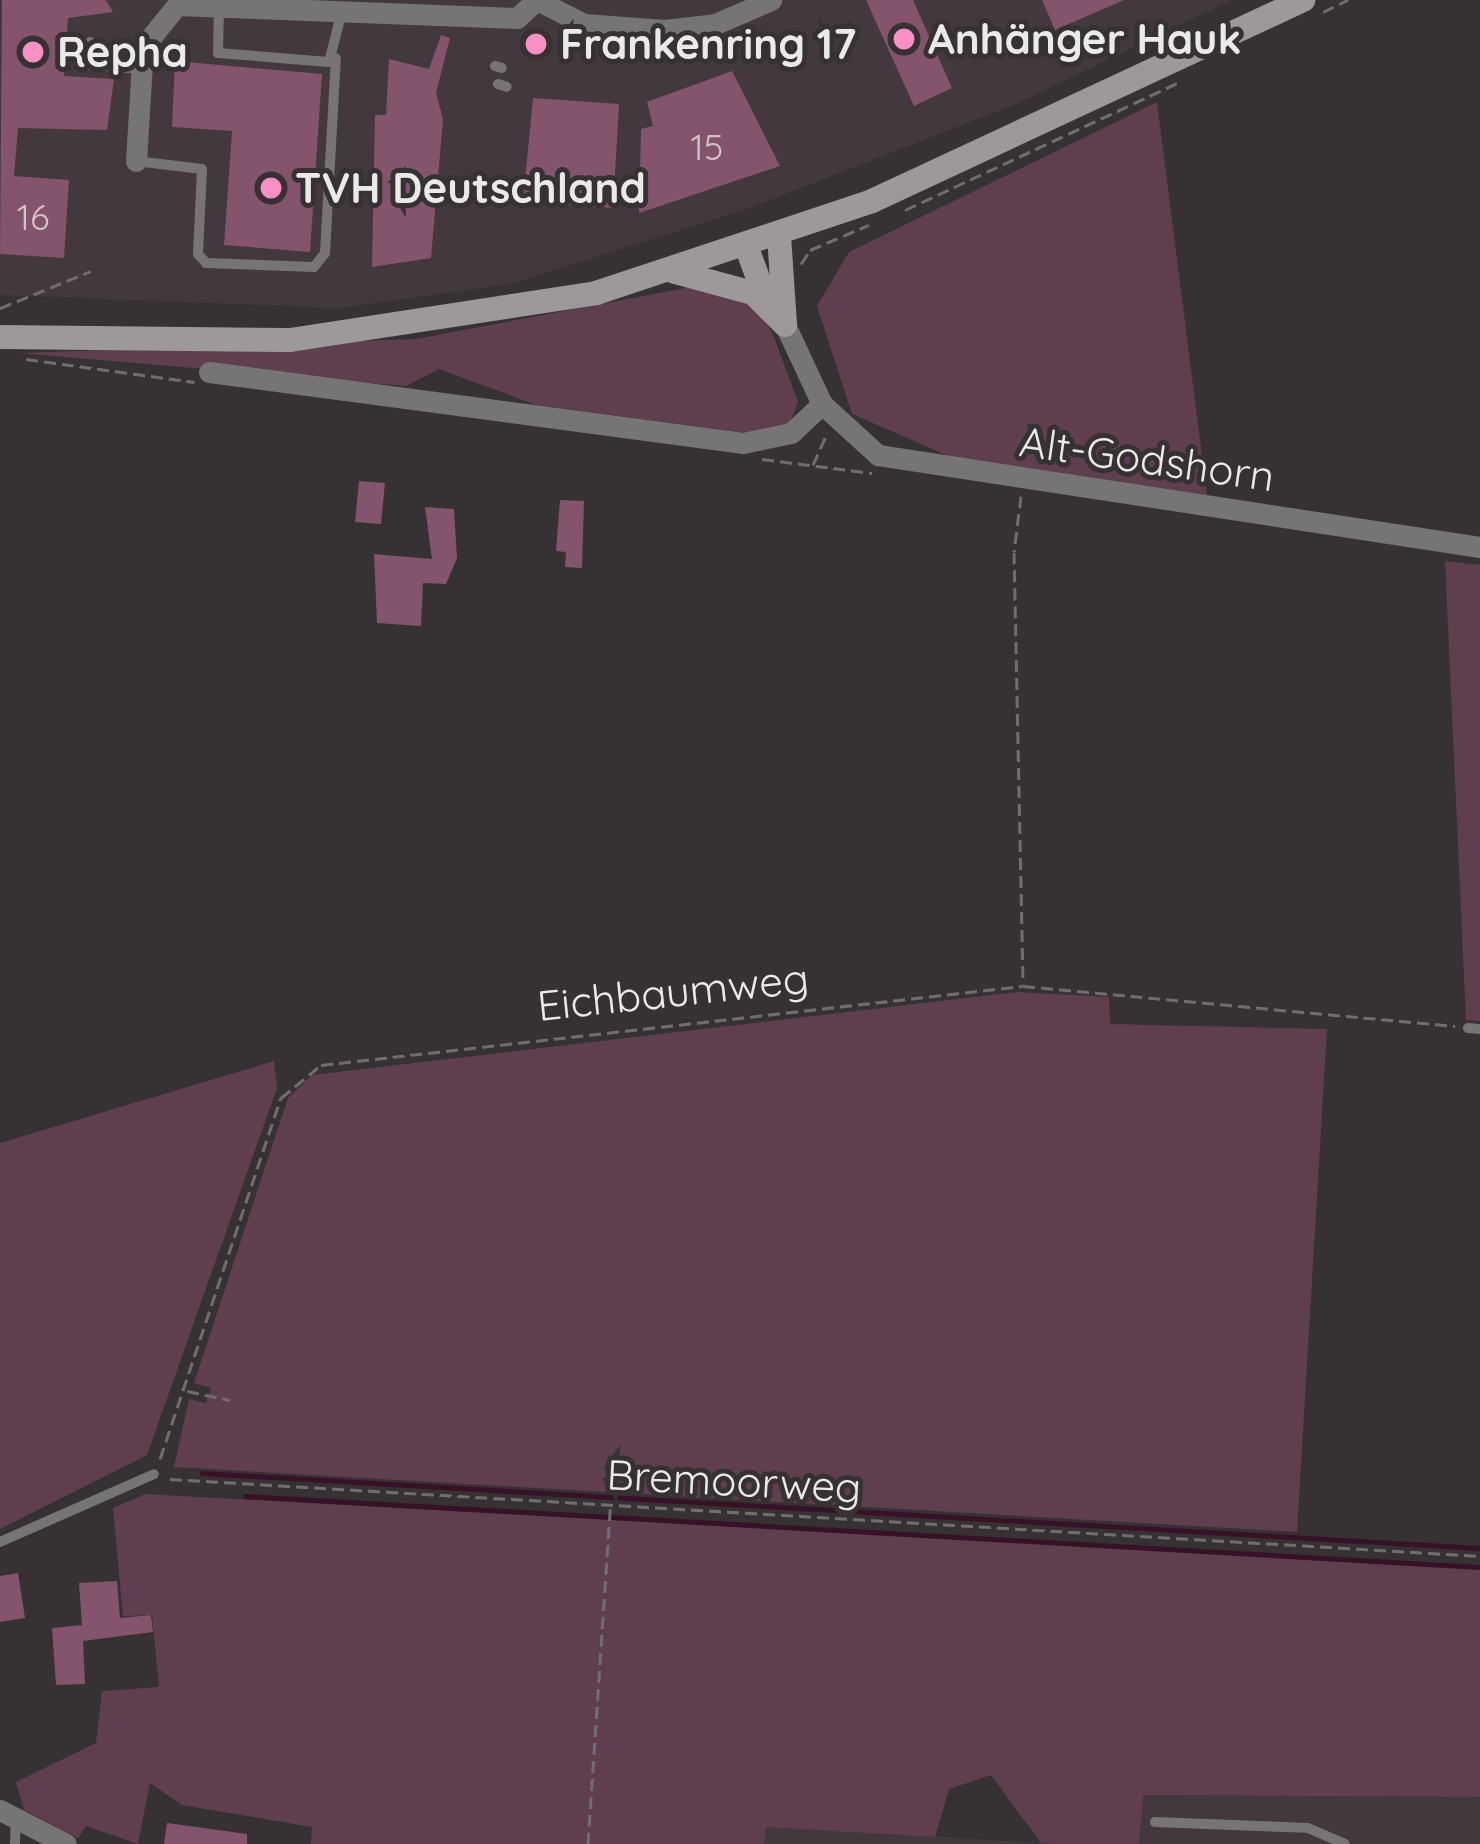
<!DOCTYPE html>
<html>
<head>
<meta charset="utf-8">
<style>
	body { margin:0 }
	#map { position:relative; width:1480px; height:1844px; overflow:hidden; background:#363133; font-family:Quicksand,sans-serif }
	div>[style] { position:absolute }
	.built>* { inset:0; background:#43383d }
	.green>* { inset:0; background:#5f3f4f }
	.stream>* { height:4.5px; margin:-2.25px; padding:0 2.25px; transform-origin:2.25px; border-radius:2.25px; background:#391127 }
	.building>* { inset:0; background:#83546b }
	.path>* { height:3px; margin-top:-1.5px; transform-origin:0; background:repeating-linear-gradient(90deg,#716d6f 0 12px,transparent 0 18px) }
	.service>* { height:10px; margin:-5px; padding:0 5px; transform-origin:5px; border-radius:5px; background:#777475 }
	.minor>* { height:21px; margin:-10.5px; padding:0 10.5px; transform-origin:10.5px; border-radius:10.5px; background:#777475 }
	.secondary>* { height:24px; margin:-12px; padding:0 12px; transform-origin:12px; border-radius:12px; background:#9d999b }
	.dots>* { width:33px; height:33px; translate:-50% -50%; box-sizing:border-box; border:6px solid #363133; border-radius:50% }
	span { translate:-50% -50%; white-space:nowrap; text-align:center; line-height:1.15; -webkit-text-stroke:10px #363133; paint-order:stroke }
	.number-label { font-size:36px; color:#d2c4cb }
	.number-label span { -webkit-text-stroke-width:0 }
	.poi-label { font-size:42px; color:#ece9eb; font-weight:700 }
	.left { translate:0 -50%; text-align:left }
	.street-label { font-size:42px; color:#ece9eb }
</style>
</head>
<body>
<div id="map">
	<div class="built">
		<div style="clip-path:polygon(0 0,1232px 0,1016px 104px,747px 209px,511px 284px,340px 308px,0 295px)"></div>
		<div style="clip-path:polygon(1142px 1795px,1480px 1797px,1480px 1844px,1139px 1844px)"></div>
		<div style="clip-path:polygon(766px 1826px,1056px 1844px,764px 1844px)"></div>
	</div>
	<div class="green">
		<div style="clip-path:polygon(1157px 102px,1207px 495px,965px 463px,852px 414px,817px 306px,849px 252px)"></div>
		<div style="clip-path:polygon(696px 286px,754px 305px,772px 332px,798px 402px,790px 423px,762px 435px,536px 405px,439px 369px,406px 386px,18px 353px,416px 339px)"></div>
		<div style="clip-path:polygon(1445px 561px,1480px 565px,1480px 1021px,1466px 1020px)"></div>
		<div style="clip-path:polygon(1017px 992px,1109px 997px,1110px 1024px,1327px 1029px,1297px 1532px,174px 1467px,189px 1399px,206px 1403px,211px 1388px,194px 1383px,288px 1098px,312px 1075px)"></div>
		<div style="clip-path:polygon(274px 1061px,277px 1088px,147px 1455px,0 1529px,0 1143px)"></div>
		<div style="clip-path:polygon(145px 1494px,1480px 1568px,1480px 1797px,1143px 1795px,1139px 1844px,1056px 1844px,1041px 1843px,991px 1775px,949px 1789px,935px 1837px,766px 1827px,764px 1844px,311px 1844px,312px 1827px,182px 1805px,150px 1783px,138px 1844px,86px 1826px,78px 1838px,24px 1810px,16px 1782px,96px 1743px,102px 1691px,159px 1687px,152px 1615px,123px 1616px,113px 1508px)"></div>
	</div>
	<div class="stream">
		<div style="left:202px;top:1473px;width:1280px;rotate:3.36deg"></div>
		<div style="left:245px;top:1496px;width:1237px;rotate:3.29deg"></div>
	</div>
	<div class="building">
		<div style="clip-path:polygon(2px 0,106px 0,113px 12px,68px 18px,64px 76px,114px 79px,107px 130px,18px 128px,14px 176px,69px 180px,64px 258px,0 254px)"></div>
		<div style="clip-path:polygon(866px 0,913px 0,952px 88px,914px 106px)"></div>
		<div style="clip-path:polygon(1042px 0,1124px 0,1055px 30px)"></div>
		<div style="clip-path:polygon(441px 35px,450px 38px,436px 93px,443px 119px,431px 258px,372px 267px,375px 115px,386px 115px,389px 59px,429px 69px)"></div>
		<div style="clip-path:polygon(175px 61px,322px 74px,310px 252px,224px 245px,232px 131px,172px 127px)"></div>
		<div style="clip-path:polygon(732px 71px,780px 166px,639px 213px,641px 129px,653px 126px,647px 102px)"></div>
		<div style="clip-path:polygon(533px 98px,619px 104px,613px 208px,523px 201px)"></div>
		<div style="clip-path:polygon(359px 481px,385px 483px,381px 524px,355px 522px)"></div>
		<div style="clip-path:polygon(560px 500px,584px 501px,582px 568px,565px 567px,566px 552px,556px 551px)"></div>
		<div style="clip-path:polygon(425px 507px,454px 509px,457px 558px,446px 584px,423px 583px,421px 626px,377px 623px,374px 554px,432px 559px)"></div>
		<div style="clip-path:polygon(18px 1573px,25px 1618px,0 1622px,0 1576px)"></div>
		<div style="clip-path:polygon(117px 1581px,120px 1618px,151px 1615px,153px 1632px,83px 1641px,85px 1684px,56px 1685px,52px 1628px,82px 1625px,79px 1583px)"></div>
		<div style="clip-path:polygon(167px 1823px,247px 1834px,247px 1844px,164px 1844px)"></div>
	</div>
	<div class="path">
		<div style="left:1323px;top:12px;width:28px;rotate:-26deg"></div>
		<div style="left:905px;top:210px;width:303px;rotate:-25deg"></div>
		<div style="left:801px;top:264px;width:17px;rotate:-57deg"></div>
		<div style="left:810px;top:250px;width:64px;rotate:-23deg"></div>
		<div style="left:0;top:308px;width:98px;rotate:-22.1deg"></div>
		<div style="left:26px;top:359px;width:170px;rotate:7.8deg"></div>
		<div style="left:762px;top:459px;width:111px;rotate:7.3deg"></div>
		<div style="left:813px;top:465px;width:36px;rotate:-66deg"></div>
		<div style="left:1021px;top:496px;width:56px;rotate:97.1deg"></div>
		<div style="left:1014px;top:552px;width:432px;rotate:88.8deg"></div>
		<div style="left:187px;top:1391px;width:44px;rotate:11.8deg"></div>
		<div style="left:160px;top:1459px;width:381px;rotate:-71.5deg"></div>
		<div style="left:281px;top:1098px;width:52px;rotate:-39.5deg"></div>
		<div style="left:321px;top:1065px;width:706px;rotate:-6.42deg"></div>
		<div style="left:1023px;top:986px;width:434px;rotate:5.3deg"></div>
		<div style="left:170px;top:1479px;width:1312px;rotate:3.36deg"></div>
		<div style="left:588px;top:1844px;width:336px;rotate:-86.2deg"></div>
	</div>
	<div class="service">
		<div style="left:219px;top:3px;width:50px;rotate:91.1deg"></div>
		<div style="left:218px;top:53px;width:111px;rotate:4.6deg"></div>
		<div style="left:329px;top:62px;width:57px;rotate:-75.7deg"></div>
		<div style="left:90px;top:42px;width:22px;rotate:95deg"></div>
		<div style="left:88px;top:64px;width:53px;rotate:5.4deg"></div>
		<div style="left:495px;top:66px;width:7px;rotate:16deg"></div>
		<div style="left:498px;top:84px;width:9px;rotate:18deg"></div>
		<div style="left:136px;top:161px;width:66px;rotate:6.9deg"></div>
		<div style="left:202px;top:169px;width:85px;rotate:92.7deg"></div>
		<div style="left:198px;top:254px;width:12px;rotate:48deg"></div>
		<div style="left:206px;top:263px;width:108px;rotate:2.1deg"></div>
		<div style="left:314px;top:267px;width:18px;rotate:-52deg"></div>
		<div style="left:325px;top:253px;width:195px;rotate:-86.8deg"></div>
		<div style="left:1468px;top:1028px;width:12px;rotate:5deg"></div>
		<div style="left:0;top:1542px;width:168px;rotate:-23.8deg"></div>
		<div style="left:1155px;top:1822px;width:153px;rotate:2.2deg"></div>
		<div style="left:1308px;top:1828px;width:40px;rotate:23.4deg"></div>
		<div style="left:15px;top:1844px;width:26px;rotate:-88deg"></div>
	</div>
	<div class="minor">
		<div style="left:537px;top:0;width:53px;rotate:27.1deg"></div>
		<div style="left:584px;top:24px;width:81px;rotate:4.2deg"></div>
		<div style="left:665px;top:30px;width:50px;rotate:-6.8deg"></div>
		<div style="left:715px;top:24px;width:61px;rotate:-23.2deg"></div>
		<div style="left:136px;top:161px;width:114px;rotate:-86.5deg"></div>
		<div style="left:143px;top:47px;width:54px;rotate:-51deg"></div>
		<div style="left:177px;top:5px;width:340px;rotate:2.2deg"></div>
		<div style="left:517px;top:18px;width:26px;rotate:-43deg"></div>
		<div style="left:785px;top:325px;width:87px;rotate:64.9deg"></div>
		<div style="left:822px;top:404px;width:76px;rotate:42.3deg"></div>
		<div style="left:878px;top:455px;width:609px;rotate:8.69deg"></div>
		<div style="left:209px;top:372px;width:539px;rotate:7.57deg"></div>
		<div style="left:743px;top:443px;width:49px;rotate:-11.8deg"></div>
		<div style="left:791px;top:433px;width:42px;rotate:-43.1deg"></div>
		<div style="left:0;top:1810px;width:74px;rotate:27.3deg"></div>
	</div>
	<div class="secondary">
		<div style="left:779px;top:236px;width:89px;rotate:86.1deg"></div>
		<div style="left:747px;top:248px;width:64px;rotate:69.9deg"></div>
		<div style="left:675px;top:272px;width:81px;rotate:15.1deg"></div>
		<div style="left:753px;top:293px;width:45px;rotate:45deg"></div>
		<div style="left:0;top:337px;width:290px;rotate:0.6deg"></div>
		<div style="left:290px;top:340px;width:310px;rotate:-8.7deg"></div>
		<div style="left:596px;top:293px;width:291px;rotate:-18.4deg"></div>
		<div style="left:872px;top:201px;width:476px;rotate:-25deg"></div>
	</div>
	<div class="dots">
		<div style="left:904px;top:39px;background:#fa8fc6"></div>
		<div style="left:536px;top:44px;background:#fa8fc6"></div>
		<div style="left:33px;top:52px;background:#fa8fc6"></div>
		<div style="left:271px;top:188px;background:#fa8fc6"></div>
	</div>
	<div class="number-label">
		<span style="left:707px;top:147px">15</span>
		<span style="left:33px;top:217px">16</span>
	</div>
	<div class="poi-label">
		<span class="left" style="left:928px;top:39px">Anhänger Hauk</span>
		<span class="left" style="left:560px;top:44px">Frankenring 17</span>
		<span class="left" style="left:57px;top:52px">Repha</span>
		<span class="left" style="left:295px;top:188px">TVH Deutschland</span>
	</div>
	<div class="street-label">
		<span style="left:1147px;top:459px;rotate:8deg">Alt-Godshorn</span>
		<span style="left:673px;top:992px;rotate:-6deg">Eichbaumweg</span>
		<span style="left:734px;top:1481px;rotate:3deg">Bremoorweg</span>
	</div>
</div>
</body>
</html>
